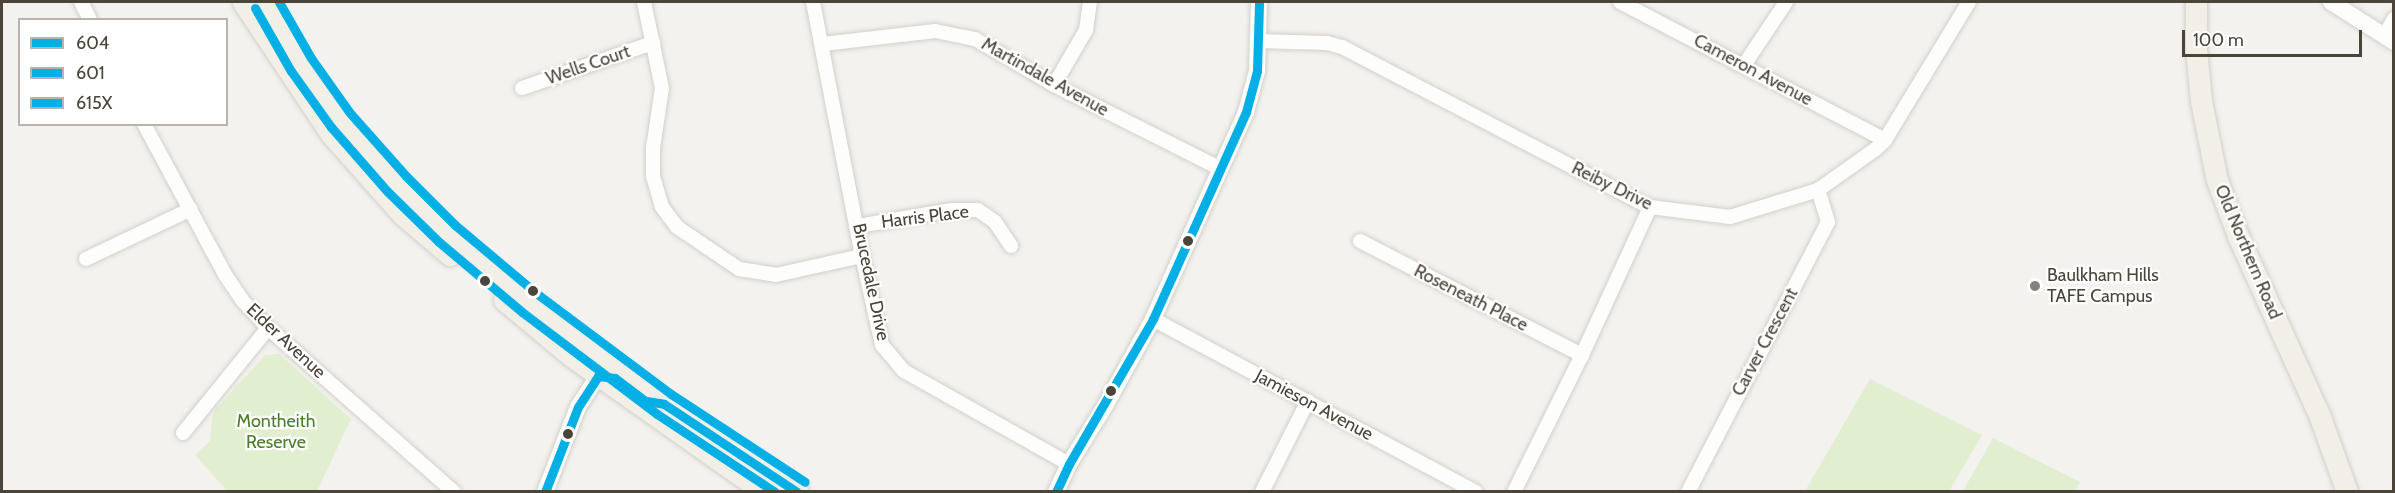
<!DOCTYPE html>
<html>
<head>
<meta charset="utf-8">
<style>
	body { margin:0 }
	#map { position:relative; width:2395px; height:493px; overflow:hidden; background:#f4f2ee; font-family:Cabin,sans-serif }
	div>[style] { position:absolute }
	.green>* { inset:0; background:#e1eecf }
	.roads { filter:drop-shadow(0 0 2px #d2d0cb) drop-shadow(0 0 2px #d2d0cb) }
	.minor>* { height:14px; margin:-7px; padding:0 7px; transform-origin:7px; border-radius:7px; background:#fdfdfc }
	.tertiary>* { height:16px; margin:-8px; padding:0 8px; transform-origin:8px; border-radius:8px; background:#fdfdfc }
	.primary>* { height:21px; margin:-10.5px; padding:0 10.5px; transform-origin:10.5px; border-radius:10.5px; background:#f2efe6 }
	.bus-1>* { height:9px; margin:-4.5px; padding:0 4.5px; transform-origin:4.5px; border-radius:4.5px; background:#04afe6 }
	.bus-2>* { height:9px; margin:-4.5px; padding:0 4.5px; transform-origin:4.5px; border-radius:4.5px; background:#04afe6 }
	.bus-3>* { height:9px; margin:-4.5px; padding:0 4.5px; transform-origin:4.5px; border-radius:4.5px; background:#04afe6 }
	.dots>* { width:16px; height:16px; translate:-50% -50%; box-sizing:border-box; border:3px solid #fff; border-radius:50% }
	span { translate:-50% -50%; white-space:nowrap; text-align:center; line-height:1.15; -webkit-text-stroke:4.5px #fff; paint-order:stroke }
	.street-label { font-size:18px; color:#4b4439 }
	.poi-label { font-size:18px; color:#4b4439 }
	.left { translate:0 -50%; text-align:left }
	.park-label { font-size:18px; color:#4a7f2a }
	.frame { position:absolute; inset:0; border:3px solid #4b4439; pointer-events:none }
	.legend { position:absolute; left:18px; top:18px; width:210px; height:108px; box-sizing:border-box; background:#fff; border:2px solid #b7b4b0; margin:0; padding:8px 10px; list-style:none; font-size:18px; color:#4b4439 }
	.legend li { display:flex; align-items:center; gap:12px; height:30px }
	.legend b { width:30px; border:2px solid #b7b4b0 }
	.scale { position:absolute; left:2182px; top:30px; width:180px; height:27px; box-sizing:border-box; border:3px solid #4b4439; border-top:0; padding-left:8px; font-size:18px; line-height:21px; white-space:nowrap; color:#4b4439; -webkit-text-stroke:4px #fff; paint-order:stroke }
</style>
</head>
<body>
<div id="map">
	<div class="green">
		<div style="clip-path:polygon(279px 354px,351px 419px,317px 491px,227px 491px,195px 455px,210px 441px,212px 418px,215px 410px,265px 355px)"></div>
		<div style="clip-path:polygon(1870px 379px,1982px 435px,1949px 491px,1805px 491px)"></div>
		<div style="clip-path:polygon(1993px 438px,2080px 482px,2075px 491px,1963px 491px)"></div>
	</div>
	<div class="roads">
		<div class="minor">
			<div style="left:81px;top:2px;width:20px;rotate:63deg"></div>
			<div style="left:644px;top:2px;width:88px;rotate:78.2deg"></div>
			<div style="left:662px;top:88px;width:61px;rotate:98.5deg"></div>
			<div style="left:653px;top:148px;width:28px;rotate:90deg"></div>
			<div style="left:653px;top:176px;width:32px;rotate:74deg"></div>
			<div style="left:662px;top:207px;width:25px;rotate:53deg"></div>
			<div style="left:677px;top:227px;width:75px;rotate:34.1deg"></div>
			<div style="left:739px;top:269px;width:37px;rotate:9deg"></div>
			<div style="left:776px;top:275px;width:88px;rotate:-12.5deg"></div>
			<div style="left:813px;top:2px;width:259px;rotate:79.1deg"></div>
			<div style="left:862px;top:256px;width:91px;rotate:77.3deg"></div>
			<div style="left:882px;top:345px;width:34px;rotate:50deg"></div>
			<div style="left:904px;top:371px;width:189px;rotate:29.4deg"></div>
			<div style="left:1620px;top:2px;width:299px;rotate:27.5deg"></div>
			<div style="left:2384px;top:36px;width:20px;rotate:-60deg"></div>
			<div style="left:1257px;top:41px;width:70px;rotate:1.6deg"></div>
			<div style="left:1327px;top:43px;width:16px;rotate:15deg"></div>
			<div style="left:1342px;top:47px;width:347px;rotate:27.5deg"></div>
			<div style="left:1650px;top:207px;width:81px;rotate:7.1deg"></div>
			<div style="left:1730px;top:217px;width:92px;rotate:-17.1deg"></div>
			<div style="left:1818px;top:190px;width:72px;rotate:-35.4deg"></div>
			<div style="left:1877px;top:148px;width:11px;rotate:-45deg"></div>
			<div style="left:1885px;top:140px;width:162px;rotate:-58.7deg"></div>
			<div style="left:823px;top:44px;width:113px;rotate:-6.6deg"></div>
			<div style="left:935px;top:31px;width:41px;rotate:11.3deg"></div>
			<div style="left:975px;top:39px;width:91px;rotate:30.2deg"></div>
			<div style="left:1054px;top:85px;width:185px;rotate:26.7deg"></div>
			<div style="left:1744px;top:65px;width:76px;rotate:-56.3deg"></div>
			<div style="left:1054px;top:85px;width:64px;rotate:-59.8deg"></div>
			<div style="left:1086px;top:30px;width:28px;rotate:-82deg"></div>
			<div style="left:522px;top:88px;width:139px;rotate:-19deg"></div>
			<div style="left:144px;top:124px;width:173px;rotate:61.7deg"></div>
			<div style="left:226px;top:276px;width:29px;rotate:56deg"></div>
			<div style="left:242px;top:300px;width:38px;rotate:47deg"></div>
			<div style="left:268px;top:328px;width:248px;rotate:41.4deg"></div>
			<div style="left:858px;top:226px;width:95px;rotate:-9.7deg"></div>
			<div style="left:952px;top:210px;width:26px"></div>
			<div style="left:978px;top:210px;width:21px;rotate:35deg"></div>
			<div style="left:995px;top:222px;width:29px;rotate:56deg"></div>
			<div style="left:1360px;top:241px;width:250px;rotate:27.2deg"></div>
			<div style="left:86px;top:259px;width:116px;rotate:-25.5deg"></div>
			<div style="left:1153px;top:319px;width:366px;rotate:28.2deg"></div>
			<div style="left:183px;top:433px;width:135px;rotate:-51deg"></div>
			<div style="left:1262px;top:492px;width:102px;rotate:-63.2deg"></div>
			<div style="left:1514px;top:492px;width:153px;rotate:-63.6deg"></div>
			<div style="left:1582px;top:355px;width:163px;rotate:-65.3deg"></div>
			<div style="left:1688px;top:492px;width:304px;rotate:-62.6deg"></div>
			<div style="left:1828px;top:222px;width:34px;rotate:-107deg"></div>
		</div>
		<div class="tertiary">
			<div style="left:2331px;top:2px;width:75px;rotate:32.4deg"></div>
			<div style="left:545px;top:492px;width:91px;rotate:-68.8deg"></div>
			<div style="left:578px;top:407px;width:37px;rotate:-57deg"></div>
			<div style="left:1056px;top:492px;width:31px;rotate:-65deg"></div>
			<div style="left:1069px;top:464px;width:68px;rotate:-58.2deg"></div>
			<div style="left:1105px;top:406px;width:99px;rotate:-61.1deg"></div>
			<div style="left:1153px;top:319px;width:227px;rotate:-65.8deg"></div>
			<div style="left:1246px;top:112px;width:42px;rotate:-75deg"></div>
			<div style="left:1257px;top:71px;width:69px;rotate:-88.3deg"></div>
		</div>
		<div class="primary">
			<div style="left:243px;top:2px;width:159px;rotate:56.3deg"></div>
			<div style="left:331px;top:134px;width:108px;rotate:48.4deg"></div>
			<div style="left:403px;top:215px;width:62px;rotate:40.4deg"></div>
			<div style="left:265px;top:2px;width:73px;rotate:60.3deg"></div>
			<div style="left:301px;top:65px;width:68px;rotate:54deg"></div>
			<div style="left:341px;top:120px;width:85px;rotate:48.8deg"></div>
			<div style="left:397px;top:184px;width:71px;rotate:45deg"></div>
			<div style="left:447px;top:234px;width:107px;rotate:39.7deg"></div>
			<div style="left:529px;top:302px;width:169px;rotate:37.1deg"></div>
			<div style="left:664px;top:404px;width:160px;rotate:33.3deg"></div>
			<div style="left:2196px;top:2px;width:47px;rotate:90deg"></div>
			<div style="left:2196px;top:49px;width:52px;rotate:84.5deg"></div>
			<div style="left:2201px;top:101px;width:81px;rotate:78.6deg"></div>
			<div style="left:2217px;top:180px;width:60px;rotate:69.4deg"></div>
			<div style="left:2238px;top:236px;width:199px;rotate:65.6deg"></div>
			<div style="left:2320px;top:417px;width:80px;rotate:70.2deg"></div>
			<div style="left:504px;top:300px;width:87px;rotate:39.9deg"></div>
			<div style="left:571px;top:356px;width:236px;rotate:35.2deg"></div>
		</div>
	</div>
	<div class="bus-1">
		<div style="left:598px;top:376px;width:17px;rotate:7deg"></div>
		<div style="left:615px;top:378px;width:39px;rotate:37deg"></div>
		<div style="left:646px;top:401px;width:18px;rotate:9deg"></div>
		<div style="left:664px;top:404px;width:159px;rotate:33.5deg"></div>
		<div style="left:545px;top:492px;width:91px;rotate:-68.8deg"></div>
		<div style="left:578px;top:407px;width:37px;rotate:-57deg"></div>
		<div style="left:1056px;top:492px;width:31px;rotate:-65deg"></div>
		<div style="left:1069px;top:464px;width:168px;rotate:-59.9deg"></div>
		<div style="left:1153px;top:319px;width:227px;rotate:-65.8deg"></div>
		<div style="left:1246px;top:112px;width:42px;rotate:-75deg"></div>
		<div style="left:1257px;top:71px;width:69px;rotate:-88.3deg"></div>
	</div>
	<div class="bus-2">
		<div style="left:255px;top:8px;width:73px;rotate:60.3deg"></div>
		<div style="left:291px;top:71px;width:69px;rotate:54.5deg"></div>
		<div style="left:331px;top:127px;width:86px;rotate:48.8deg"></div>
		<div style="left:388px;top:192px;width:71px;rotate:44.4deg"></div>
		<div style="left:439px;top:242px;width:109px;rotate:40.1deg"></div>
		<div style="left:522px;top:312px;width:169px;rotate:37.1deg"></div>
		<div style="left:657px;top:414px;width:141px;rotate:33.5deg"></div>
	</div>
	<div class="bus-3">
		<div style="left:279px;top:2px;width:64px;rotate:60.3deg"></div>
		<div style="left:311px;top:58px;width:67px;rotate:54.7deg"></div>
		<div style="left:350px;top:113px;width:84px;rotate:48.4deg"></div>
		<div style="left:406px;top:176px;width:69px;rotate:45deg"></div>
		<div style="left:455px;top:225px;width:106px;rotate:40deg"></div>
		<div style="left:536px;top:293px;width:169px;rotate:36.8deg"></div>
		<div style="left:671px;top:394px;width:160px;rotate:33.3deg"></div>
	</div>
	<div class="dots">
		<div style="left:1188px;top:241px;background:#4b4439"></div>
		<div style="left:485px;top:281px;background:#4b4439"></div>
		<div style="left:2035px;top:286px;background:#868178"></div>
		<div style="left:533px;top:291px;background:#4b4439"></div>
		<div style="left:1111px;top:391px;background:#4b4439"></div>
		<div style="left:568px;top:434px;background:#4b4439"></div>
	</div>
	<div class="street-label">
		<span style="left:588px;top:65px;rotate:-19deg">Wells Court</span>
		<span style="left:1753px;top:70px;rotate:28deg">Cameron Avenue</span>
		<span style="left:1045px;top:77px;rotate:29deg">Martindale Avenue</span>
		<span style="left:1612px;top:186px;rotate:26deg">Reiby Drive</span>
		<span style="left:925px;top:217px;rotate:-7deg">Harris Place</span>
		<span style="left:2248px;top:252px;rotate:67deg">Old Northern Road</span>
		<span style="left:871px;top:282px;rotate:78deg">Brucedale Drive</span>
		<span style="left:1471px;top:298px;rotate:27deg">Roseneath Place</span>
		<span style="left:286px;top:341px;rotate:43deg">Elder Avenue</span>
		<span style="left:1765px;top:342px;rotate:-62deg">Carver Crescent</span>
		<span style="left:1314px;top:405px;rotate:28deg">Jamieson Avenue</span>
	</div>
	<div class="poi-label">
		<span class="left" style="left:2047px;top:286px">Baulkham Hills<br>TAFE Campus</span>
	</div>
	<div class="park-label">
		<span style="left:276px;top:432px">Montheith<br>Reserve</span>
	</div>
	<div class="frame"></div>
	<ul class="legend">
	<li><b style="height:8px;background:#04afe6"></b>604</li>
	<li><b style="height:8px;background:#04afe6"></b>601</li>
	<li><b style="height:8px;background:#04afe6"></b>615X</li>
	</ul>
	<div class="scale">100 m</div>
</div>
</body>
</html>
